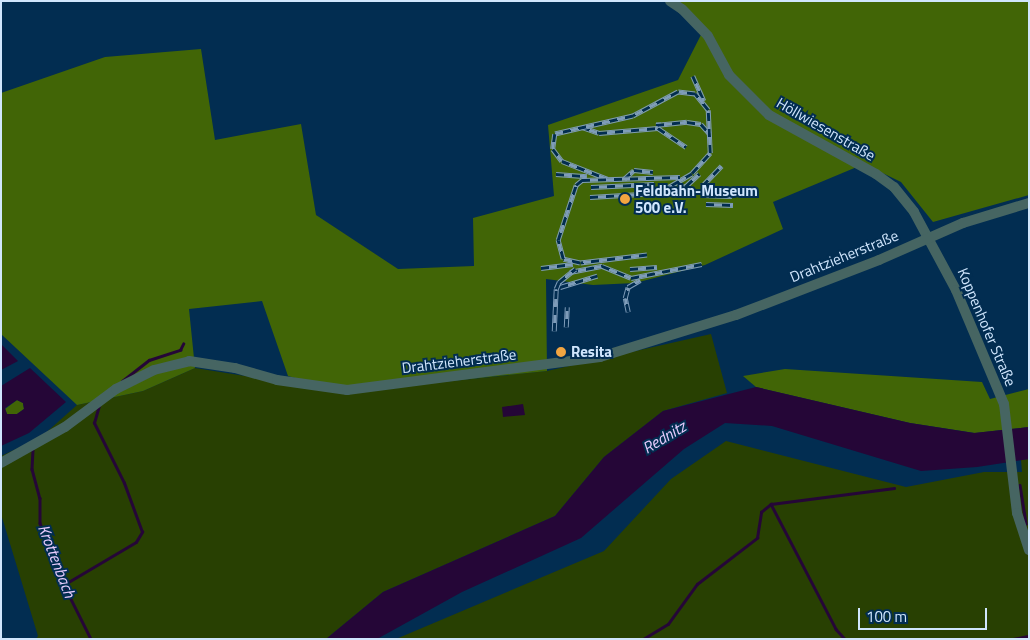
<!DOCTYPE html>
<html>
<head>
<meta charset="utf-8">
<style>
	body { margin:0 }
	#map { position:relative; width:1030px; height:640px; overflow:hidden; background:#022d51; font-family:"Titillium Web",sans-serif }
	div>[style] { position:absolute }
	.green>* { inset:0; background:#284002 }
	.forest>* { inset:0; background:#416506 }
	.water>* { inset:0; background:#250637 }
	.stream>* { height:2.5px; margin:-1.25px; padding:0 1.25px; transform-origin:1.25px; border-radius:1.25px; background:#250637 }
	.minor>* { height:10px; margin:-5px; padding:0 5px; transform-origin:5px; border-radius:5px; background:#466562 }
	.rail>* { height:4.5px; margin-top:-2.25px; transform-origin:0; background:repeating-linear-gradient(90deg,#022d51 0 8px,#7e9cb9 0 16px); box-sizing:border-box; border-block:1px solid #7e9cb9 }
	.dots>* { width:14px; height:14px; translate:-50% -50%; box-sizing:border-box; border:2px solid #022d51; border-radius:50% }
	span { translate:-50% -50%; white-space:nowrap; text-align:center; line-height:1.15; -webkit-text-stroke:4px #022d51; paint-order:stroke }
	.street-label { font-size:15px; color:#d0e6fd }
	.poi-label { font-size:15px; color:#d0e6fd; font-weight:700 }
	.left { translate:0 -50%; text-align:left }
	.water-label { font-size:16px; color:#e8cdfe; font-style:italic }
	.frame { position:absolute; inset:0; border:2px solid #d0e6fd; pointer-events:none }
	.scale { position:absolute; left:858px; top:608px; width:129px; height:22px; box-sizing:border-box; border:2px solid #d0e6fd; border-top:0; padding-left:6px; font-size:15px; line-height:18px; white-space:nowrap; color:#d0e6fd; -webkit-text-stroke:4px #022d51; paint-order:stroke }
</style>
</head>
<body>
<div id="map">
	<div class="green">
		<div style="clip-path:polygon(711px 334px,727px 393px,663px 411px,604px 457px,555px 516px,383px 592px,326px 639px,36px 639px,38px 636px,1px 514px,1px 456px,40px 438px,77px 405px,143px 391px,195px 368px,347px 392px,547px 371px)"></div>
		<div style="clip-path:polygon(726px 441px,906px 487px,984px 472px,1022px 472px,1021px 460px,1029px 459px,1029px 639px,396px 639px,604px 551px,671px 479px)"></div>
	</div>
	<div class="forest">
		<div style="clip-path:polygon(677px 1px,1029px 1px,1029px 195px,933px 222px,901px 182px,864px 164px,773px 202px,783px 229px,705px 265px,635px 283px,593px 285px,546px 279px,547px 371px,346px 392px,288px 376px,262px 301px,189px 309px,195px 368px,143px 391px,77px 405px,1px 334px,1px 93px,105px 57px,201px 49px,215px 140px,301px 124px,316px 215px,398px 269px,474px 266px,473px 218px,554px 196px,548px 125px,678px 80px,705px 27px)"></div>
		<div style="clip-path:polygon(785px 369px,982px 382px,990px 399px,1029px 389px,1029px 427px,975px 433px,910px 423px,756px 387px,743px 376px)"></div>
		<div style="clip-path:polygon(17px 400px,23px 403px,24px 409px,17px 414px,7px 414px,5px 409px)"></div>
	</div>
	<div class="water">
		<div style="clip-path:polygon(1px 344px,18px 361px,1px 370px)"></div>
		<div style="clip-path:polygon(evenodd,30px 368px,66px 402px,29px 433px,1px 446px,1px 386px,30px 368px,17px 400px,23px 403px,24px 409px,17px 414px,7px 414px,5px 408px,17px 400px)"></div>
		<div style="clip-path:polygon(756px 387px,910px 423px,974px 433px,1029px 427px,1029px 459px,977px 467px,921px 471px,772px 426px,725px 423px,684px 449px,581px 538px,462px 592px,377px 639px,326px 639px,383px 592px,555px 516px,604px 457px,663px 411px)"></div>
		<div style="clip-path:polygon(523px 404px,525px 415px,503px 417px,502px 407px)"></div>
	</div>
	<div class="stream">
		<div style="left:122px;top:381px;width:34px;rotate:-38deg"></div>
		<div style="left:149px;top:360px;width:33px;rotate:-18deg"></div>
		<div style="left:180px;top:350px;width:7px;rotate:-63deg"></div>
		<div style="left:33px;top:450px;width:19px;rotate:93deg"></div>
		<div style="left:32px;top:469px;width:30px;rotate:75deg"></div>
		<div style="left:40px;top:498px;width:25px;rotate:90deg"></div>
		<div style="left:40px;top:523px;width:78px;rotate:68.1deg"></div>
		<div style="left:69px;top:595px;width:49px;rotate:63.4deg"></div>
		<div style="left:1020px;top:485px;width:39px;rotate:81deg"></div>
		<div style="left:771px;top:504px;width:141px;rotate:62.5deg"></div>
		<div style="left:836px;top:629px;width:13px;rotate:48deg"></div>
		<div style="left:65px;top:584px;width:82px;rotate:-30.6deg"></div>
		<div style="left:136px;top:542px;width:12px;rotate:-59deg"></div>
		<div style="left:142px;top:532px;width:52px;rotate:-110.2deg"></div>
		<div style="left:124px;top:483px;width:67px;rotate:-116.6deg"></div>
		<div style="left:94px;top:423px;width:18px;rotate:-74deg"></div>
		<div style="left:643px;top:639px;width:29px;rotate:-31deg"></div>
		<div style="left:668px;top:624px;width:49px;rotate:-54.1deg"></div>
		<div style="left:697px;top:584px;width:76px;rotate:-37.5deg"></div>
		<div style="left:757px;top:538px;width:26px;rotate:-81deg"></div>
		<div style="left:761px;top:512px;width:13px;rotate:-39deg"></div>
		<div style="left:771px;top:504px;width:124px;rotate:-7.4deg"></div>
		<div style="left:1013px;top:639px;width:16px;rotate:-11deg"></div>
	</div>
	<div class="minor">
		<div style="left:670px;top:1px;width:14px;rotate:34deg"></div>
		<div style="left:682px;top:9px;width:37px;rotate:46deg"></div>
		<div style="left:708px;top:36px;width:44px;rotate:61.7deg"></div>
		<div style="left:729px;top:75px;width:57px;rotate:45deg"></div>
		<div style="left:769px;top:115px;width:122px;rotate:28.9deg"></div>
		<div style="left:876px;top:174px;width:22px;rotate:36deg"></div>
		<div style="left:894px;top:187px;width:32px;rotate:51deg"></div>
		<div style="left:914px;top:212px;width:89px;rotate:61.7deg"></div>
		<div style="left:956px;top:290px;width:124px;rotate:67.2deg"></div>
		<div style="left:1004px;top:404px;width:110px;rotate:83.2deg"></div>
		<div style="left:1017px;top:513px;width:39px;rotate:72deg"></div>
		<div style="left:1px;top:463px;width:73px;rotate:-29.4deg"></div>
		<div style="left:65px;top:427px;width:64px;rotate:-36.7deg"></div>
		<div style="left:116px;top:389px;width:42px;rotate:-26.6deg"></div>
		<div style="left:154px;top:370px;width:36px;rotate:-14deg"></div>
		<div style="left:189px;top:361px;width:47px;rotate:8.7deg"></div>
		<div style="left:235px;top:368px;width:44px;rotate:15.9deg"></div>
		<div style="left:277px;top:380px;width:71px;rotate:8.1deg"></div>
		<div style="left:347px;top:390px;width:255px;rotate:-7.4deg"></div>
		<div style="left:600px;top:357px;width:142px;rotate:-17.2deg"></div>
		<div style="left:736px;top:315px;width:153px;rotate:-21deg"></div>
		<div style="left:879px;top:260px;width:92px;rotate:-23.8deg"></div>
		<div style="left:963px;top:223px;width:69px;rotate:-16.9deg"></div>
	</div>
	<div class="rail">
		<div style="left:693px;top:76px;width:27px;rotate:66deg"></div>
		<div style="left:661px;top:125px;width:5px;rotate:180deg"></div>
		<div style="left:656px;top:125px;width:31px;rotate:-6deg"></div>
		<div style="left:687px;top:122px;width:14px;rotate:8deg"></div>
		<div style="left:701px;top:124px;width:13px;rotate:48deg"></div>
		<div style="left:582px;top:127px;width:18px;rotate:19deg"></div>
		<div style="left:599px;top:133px;width:59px;rotate:-4.8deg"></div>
		<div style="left:658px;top:128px;width:34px;rotate:34deg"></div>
		<div style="left:556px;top:174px;width:31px;rotate:4deg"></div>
		<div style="left:624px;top:179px;width:13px;rotate:-42deg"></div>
		<div style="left:634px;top:170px;width:19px;rotate:6deg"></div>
		<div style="left:702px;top:186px;width:28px;rotate:-46deg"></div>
		<div style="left:591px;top:187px;width:63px;rotate:-2.7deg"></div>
		<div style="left:670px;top:192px;width:17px;rotate:-21deg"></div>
		<div style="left:686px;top:186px;width:18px;rotate:-43deg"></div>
		<div style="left:703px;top:195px;width:29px;rotate:2deg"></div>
		<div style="left:590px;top:197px;width:68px;rotate:-3.4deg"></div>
		<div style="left:658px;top:193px;width:39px;rotate:-30deg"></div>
		<div style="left:692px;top:173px;width:27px;rotate:-48deg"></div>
		<div style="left:710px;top:153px;width:43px;rotate:-92.7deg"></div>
		<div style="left:708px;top:110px;width:21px;rotate:-129deg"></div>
		<div style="left:695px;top:94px;width:17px;rotate:-173deg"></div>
		<div style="left:678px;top:92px;width:51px;rotate:151.9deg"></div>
		<div style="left:633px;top:116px;width:80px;rotate:167deg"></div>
		<div style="left:555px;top:134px;width:15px;rotate:98deg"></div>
		<div style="left:553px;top:149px;width:15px;rotate:53deg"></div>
		<div style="left:562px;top:161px;width:49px;rotate:21.4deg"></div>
		<div style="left:706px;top:204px;width:27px;rotate:2deg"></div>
		<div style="left:647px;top:255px;width:67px;rotate:173.2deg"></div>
		<div style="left:580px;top:263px;width:17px;rotate:-167deg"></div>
		<div style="left:563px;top:259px;width:20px;rotate:-105deg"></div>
		<div style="left:558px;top:240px;width:58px;rotate:-71.9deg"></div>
		<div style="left:576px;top:185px;width:8px;rotate:-40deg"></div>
		<div style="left:582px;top:180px;width:98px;rotate:-1.8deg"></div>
		<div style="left:541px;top:268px;width:32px;rotate:-7deg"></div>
		<div style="left:630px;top:269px;width:27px;rotate:-4deg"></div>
		<div style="left:570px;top:272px;width:33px;rotate:-11deg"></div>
		<div style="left:602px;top:266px;width:31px;rotate:22deg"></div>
		<div style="left:631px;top:278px;width:72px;rotate:-11.2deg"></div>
		<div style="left:560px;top:287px;width:39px;rotate:-17deg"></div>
		<div style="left:628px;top:312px;width:14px;rotate:-102deg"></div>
		<div style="left:625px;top:298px;width:11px;rotate:-75deg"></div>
		<div style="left:628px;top:287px;width:14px;rotate:-30deg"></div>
		<div style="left:566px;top:327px;width:20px;rotate:-87deg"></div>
		<div style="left:554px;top:331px;width:42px;rotate:-87.3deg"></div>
		<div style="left:556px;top:289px;width:8px;rotate:-67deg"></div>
		<div style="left:559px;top:282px;width:21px;rotate:-39deg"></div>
	</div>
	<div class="dots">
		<div style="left:625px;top:199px;background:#f2a541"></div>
		<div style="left:561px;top:352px;background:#f2a541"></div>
	</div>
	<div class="street-label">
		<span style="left:826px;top:129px;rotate:30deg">Höllwiesenstraße</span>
		<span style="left:844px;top:256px;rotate:-22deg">Drahtzieherstraße</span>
		<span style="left:987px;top:327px;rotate:67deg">Koppenhofer Straße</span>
		<span style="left:459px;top:361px;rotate:-7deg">Drahtzieherstraße</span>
	</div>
	<div class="poi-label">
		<span class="left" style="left:635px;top:199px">Feldbahn-Museum<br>500 e.V.</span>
		<span class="left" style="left:571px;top:352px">Resita</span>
	</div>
	<div class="water-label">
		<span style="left:664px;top:437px;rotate:-31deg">Rednitz</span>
		<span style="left:57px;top:561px;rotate:69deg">Krottenbach</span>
	</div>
	<div class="frame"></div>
	<div class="scale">100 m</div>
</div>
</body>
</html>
